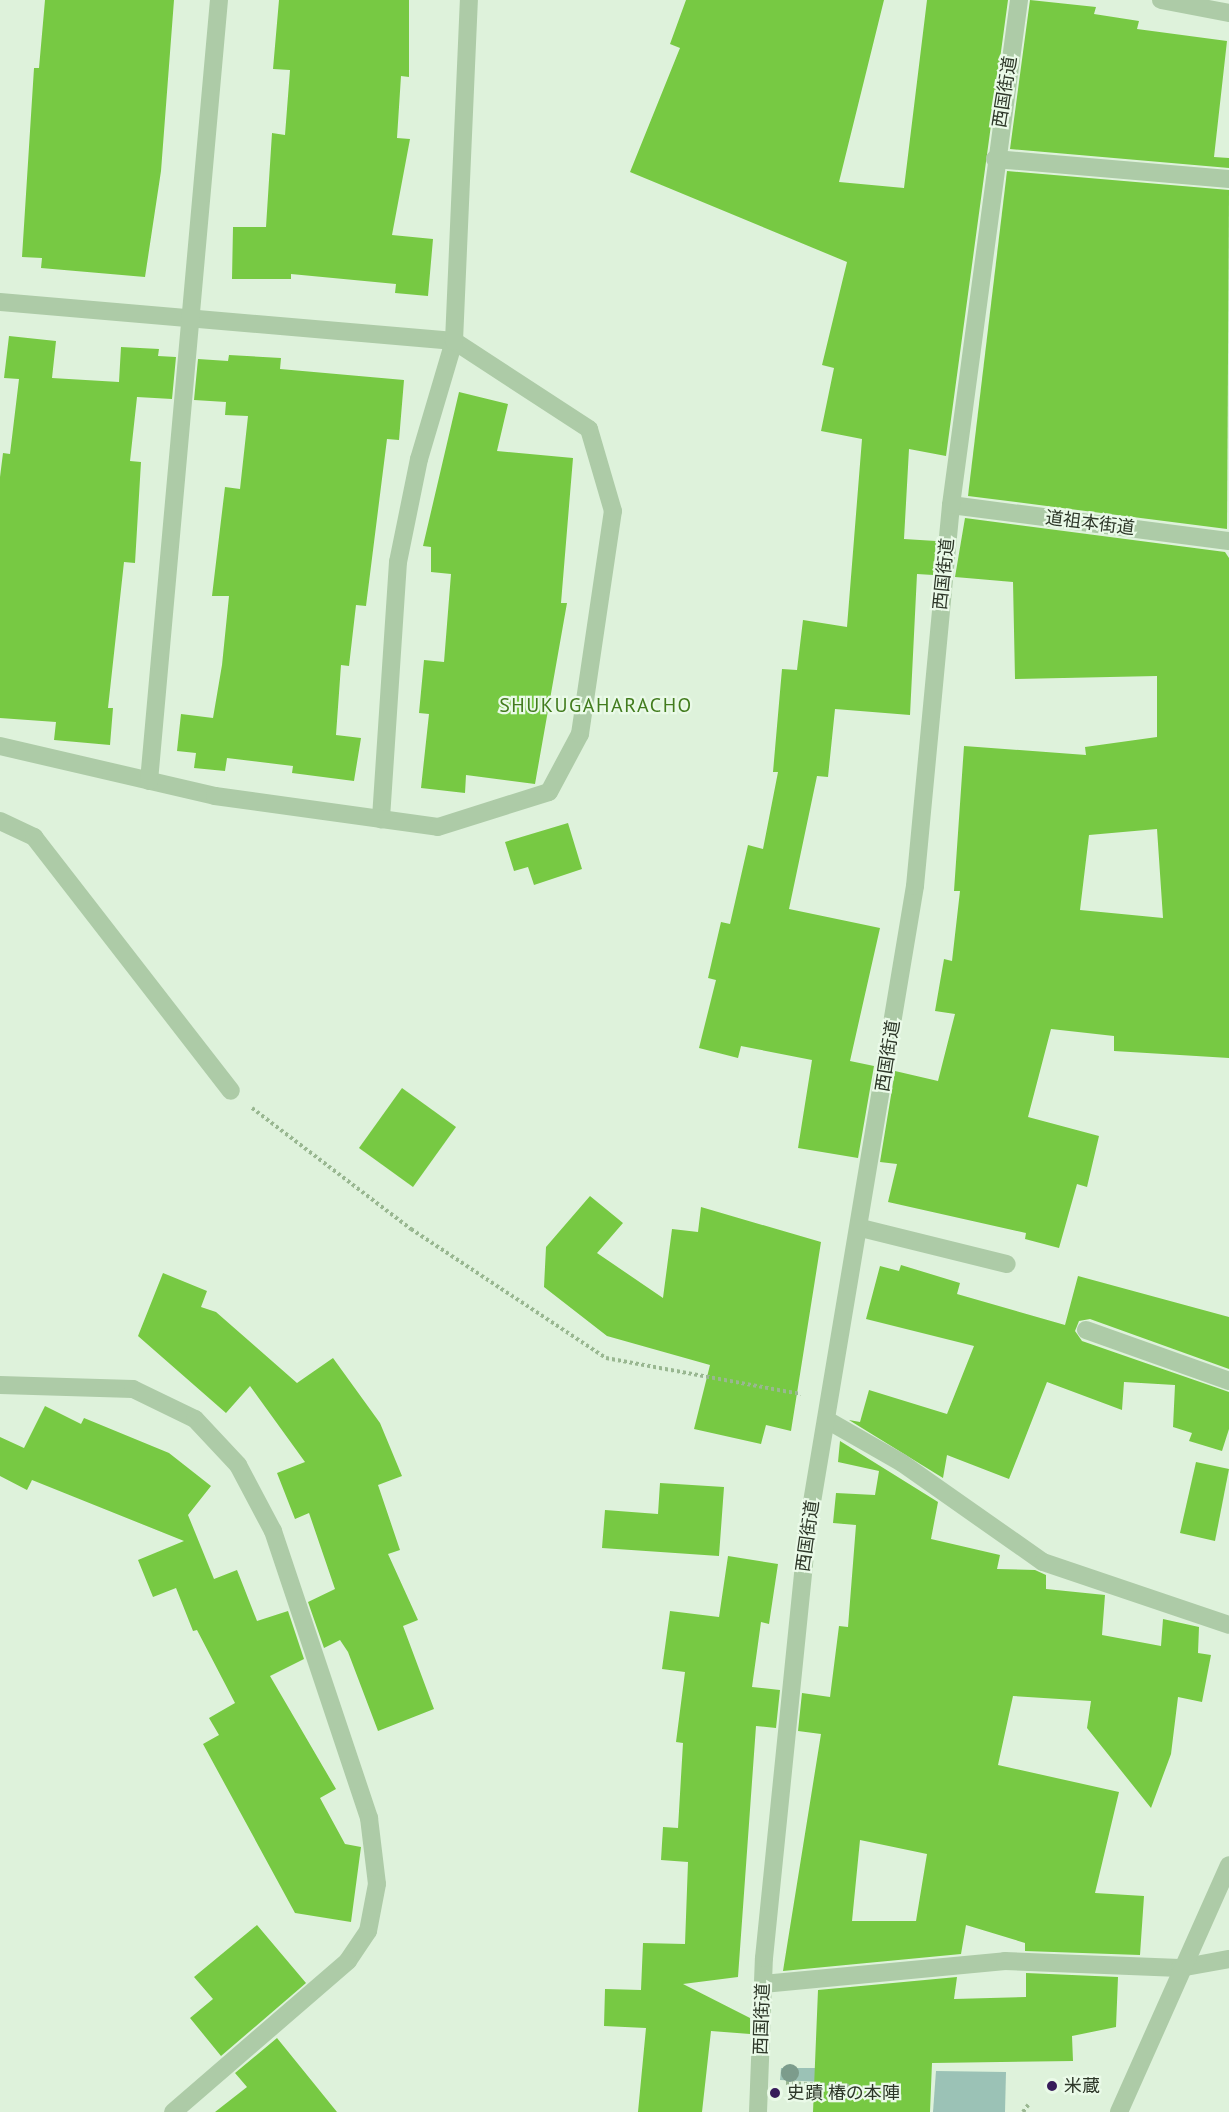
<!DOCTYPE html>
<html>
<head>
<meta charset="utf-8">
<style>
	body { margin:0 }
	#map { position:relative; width:1229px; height:2112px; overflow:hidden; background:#def2db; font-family:"PT Sans","Noto Sans JP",sans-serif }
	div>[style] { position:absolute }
	.green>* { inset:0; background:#9bc2b6 }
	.building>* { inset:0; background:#77c943 }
	.path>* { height:4px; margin-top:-2px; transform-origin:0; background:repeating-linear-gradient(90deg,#99b791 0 3px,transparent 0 6px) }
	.minor>* { height:18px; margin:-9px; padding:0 9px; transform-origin:9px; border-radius:9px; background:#adcba7 }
	.trees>* { width:18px; height:18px; margin:-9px; border-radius:50%; background:#7c9c8c }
	.dots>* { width:16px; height:16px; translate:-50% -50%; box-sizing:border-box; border:3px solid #eafae8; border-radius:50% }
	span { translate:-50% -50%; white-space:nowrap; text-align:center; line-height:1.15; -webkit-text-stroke:4.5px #eafae8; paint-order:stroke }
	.street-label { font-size:18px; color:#2d3728 }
	.poi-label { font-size:18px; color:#2d3728 }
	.left { translate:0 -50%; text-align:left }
	.neighbourhood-label { font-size:20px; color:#427c1e; letter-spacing:1.5px }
</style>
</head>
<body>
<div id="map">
	<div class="green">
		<div style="clip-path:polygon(781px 2068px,843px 2068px,843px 2083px,780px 2080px)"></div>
		<div style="clip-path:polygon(936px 2071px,1006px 2072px,1005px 2112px,933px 2112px)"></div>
	</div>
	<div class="building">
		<div style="clip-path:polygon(45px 0,174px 0,161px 171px,145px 277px,41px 268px,42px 258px,22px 257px,34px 68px,39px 68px)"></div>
		<div style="clip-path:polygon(279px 0,409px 0,409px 77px,401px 76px,397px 138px,410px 139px,392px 235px,433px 239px,428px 296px,395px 293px,396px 284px,291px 274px,291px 279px,232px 279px,233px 227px,266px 227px,272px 133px,285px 135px,290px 70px,273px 69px)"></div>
		<div style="clip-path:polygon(686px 0,884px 0,839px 182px,904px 188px,927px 0,1008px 0,946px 456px,909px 449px,904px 539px,936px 541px,933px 575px,917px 574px,910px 715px,835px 709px,828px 777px,817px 776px,789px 909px,880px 928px,850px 1061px,874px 1066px,858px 1158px,798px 1148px,812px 1060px,741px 1046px,738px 1058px,699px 1048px,716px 980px,708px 978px,721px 922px,730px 924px,748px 845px,763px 849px,778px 772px,773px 772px,782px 669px,797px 670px,803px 620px,847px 627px,862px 439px,821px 431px,834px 368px,822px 365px,847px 262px,630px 172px,680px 48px,670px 44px)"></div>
		<div style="clip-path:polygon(1030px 0,1096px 7px,1094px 14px,1139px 21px,1137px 29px,1227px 41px,1214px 157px,1229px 158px,1229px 168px,1010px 149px)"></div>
		<div style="clip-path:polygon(1007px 171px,1229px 190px,1227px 529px,968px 496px)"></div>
		<div style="clip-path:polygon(9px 336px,56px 341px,52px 378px,119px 382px,121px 347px,159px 349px,158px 356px,176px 357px,172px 399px,137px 397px,130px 461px,141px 462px,135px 563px,124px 562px,108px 708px,113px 708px,110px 745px,54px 740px,56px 722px,0 718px,0 477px,3px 453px,10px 454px,19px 379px,4px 378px)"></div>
		<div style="clip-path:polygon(229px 355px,281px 358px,280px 369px,404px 380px,399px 440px,387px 439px,366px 606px,356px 605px,349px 666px,341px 665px,336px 735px,361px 738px,354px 781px,292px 773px,293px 766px,227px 758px,225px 771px,194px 768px,196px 753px,177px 751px,181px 714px,213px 718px,222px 665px,229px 596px,212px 596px,225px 487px,240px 489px,248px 416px,225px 415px,226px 402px,194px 400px,198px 359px,228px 361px)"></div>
		<div style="clip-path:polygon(459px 392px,508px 404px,497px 451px,573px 458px,561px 603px,567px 603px,535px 784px,466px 775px,465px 793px,421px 788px,429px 714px,419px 713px,424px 660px,444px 662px,451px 574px,431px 572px,431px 547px,423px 546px)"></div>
		<div style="clip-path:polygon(evenodd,965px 518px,1225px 552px,1229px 558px,1229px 1058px,1114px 1051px,1114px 1036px,1051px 1029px,1028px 1117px,1099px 1136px,1087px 1187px,1077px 1184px,1059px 1248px,1025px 1239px,1026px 1233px,888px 1202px,897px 1164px,880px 1162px,895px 1071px,938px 1081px,955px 1014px,935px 1011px,944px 959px,952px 961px,960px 891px,954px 891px,964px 746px,1086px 755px,1085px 747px,1157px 737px,1157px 676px,1015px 679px,1013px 582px,955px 577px,965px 518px,1157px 829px,1163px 918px,1080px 910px,1089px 835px,1157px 829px)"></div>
		<div style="clip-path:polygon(568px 823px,582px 869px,534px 885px,528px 867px,514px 871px,505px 842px)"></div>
		<div style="clip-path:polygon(402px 1088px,456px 1127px,413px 1187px,359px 1148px)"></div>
		<div style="clip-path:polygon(590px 1196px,623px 1223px,597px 1253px,663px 1298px,672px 1229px,698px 1232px,701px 1207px,821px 1242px,791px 1431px,766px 1425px,761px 1444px,694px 1429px,710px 1365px,607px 1336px,544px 1287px,546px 1247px)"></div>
		<div style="clip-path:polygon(901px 1265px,960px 1283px,957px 1294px,1065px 1325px,1078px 1276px,1229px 1317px,1229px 1369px,1090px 1319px,1079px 1321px,1075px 1331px,1082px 1341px,1229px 1392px,1229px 1429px,1222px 1451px,1189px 1441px,1192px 1433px,1173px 1427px,1175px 1385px,1124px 1382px,1122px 1410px,1047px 1382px,1009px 1479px,947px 1455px,943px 1478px,849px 1420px,860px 1422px,869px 1390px,947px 1414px,974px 1346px,866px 1319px,880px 1266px,899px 1271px)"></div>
		<div style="clip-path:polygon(163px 1273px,207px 1291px,201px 1307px,216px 1312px,297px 1383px,333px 1358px,380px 1423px,402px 1476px,378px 1485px,400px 1550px,388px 1554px,418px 1620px,403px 1626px,434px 1709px,378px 1731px,348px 1652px,340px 1640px,324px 1648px,308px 1602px,335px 1589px,309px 1513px,295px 1519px,277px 1473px,305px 1462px,250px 1386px,226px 1413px,138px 1336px)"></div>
		<div style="clip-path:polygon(45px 1406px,81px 1424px,84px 1418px,169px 1453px,211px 1486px,188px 1515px,214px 1579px,237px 1570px,257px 1621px,288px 1611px,304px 1659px,270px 1676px,336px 1789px,320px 1798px,345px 1844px,361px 1847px,351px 1922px,295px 1913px,203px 1744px,219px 1735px,209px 1718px,235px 1703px,197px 1630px,193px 1631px,176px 1588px,153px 1597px,138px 1560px,184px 1541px,32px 1480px,27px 1490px,0 1476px,0 1437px,24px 1448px)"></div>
		<div style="clip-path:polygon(evenodd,840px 1441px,938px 1502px,931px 1539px,1000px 1555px,997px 1569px,1035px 1570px,1046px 1575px,1046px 1589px,1105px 1595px,1102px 1635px,1161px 1646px,1163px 1619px,1199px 1627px,1198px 1653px,1211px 1655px,1202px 1702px,1178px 1697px,1171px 1754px,1151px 1808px,1087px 1728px,1091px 1701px,1013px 1696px,998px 1765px,1119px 1792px,1095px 1893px,1144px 1896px,1140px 1955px,1025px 1951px,1025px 1943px,966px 1925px,961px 1954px,783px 1971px,821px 1734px,798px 1731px,802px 1693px,830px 1697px,839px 1626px,848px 1627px,856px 1525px,833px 1523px,836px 1493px,875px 1495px,879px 1471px,838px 1462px,840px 1441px,860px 1840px,927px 1854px,916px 1921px,852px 1921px,860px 1840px)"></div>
		<div style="clip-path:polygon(1196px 1462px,1229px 1469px,1215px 1541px,1180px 1533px)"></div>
		<div style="clip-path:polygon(660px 1483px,724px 1487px,719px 1556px,602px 1548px,605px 1510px,658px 1514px)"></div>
		<div style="clip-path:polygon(728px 1556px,778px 1564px,769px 1624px,761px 1622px,752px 1687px,780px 1690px,776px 1728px,756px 1726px,738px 1977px,683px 1984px,750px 2018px,750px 2034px,711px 2031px,702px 2112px,638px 2112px,646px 2028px,604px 2026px,605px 1989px,641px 1990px,643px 1943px,685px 1944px,688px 1862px,661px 1860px,663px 1827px,678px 1828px,683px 1743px,676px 1742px,685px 1672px,662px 1669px,670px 1611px,719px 1617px)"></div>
		<div style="clip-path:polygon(257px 1925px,306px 1983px,221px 2056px,190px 2018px,213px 1999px,194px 1977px)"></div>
		<div style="clip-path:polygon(1026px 1973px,1118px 1977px,1116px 2027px,1072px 2036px,1073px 2061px,932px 2063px,930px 2112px,813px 2112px,818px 1990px,957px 1977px,954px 1999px,1026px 1997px)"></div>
		<div style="clip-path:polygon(277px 2038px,337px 2112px,215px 2112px,247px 2087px,235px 2073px)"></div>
	</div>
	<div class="path">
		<div style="left:252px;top:1108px;width:200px;rotate:37.3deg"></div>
		<div style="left:411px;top:1229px;width:234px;rotate:33.5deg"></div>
		<div style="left:606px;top:1358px;width:198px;rotate:10.5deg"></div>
		<div style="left:786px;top:2083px;width:65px;rotate:2.6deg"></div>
		<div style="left:1023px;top:2112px;width:9px;rotate:-54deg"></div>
	</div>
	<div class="minor">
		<div style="left:1161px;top:0;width:69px;rotate:10.8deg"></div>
		<div style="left:995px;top:159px;width:235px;rotate:4.9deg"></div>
		<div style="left:0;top:302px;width:456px;rotate:4.9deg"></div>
		<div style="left:454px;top:341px;width:123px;rotate:106.5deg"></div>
		<div style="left:419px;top:459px;width:105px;rotate:101.5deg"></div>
		<div style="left:398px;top:562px;width:258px;rotate:93.8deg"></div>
		<div style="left:951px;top:505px;width:280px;rotate:7.4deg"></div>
		<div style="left:0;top:746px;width:221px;rotate:13.1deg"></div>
		<div style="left:215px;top:796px;width:225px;rotate:7.9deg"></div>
		<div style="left:438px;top:827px;width:116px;rotate:-17.5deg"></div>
		<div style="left:549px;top:792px;width:66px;rotate:-61.9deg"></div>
		<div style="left:580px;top:734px;width:225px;rotate:-81.6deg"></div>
		<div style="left:613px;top:511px;width:85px;rotate:-106.3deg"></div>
		<div style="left:589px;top:429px;width:161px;rotate:-146.9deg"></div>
		<div style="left:454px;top:341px;width:341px;rotate:-87.5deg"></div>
		<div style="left:149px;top:781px;width:784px;rotate:-84.88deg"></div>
		<div style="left:0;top:821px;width:38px;rotate:25deg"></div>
		<div style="left:34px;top:837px;width:321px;rotate:52.2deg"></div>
		<div style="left:861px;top:1228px;width:150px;rotate:13.9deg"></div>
		<div style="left:1086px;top:1330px;width:152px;rotate:19.6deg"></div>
		<div style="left:0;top:1385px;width:133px;rotate:1.7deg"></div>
		<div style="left:133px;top:1389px;width:69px;rotate:25.8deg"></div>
		<div style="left:195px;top:1419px;width:63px;rotate:46.9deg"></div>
		<div style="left:238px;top:1465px;width:75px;rotate:62.1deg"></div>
		<div style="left:273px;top:1531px;width:303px;rotate:71.5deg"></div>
		<div style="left:369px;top:1818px;width:66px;rotate:83.1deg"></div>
		<div style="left:377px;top:1884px;width:48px;rotate:100.8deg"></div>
		<div style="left:368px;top:1931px;width:36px;rotate:124deg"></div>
		<div style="left:348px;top:1961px;width:231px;rotate:139.2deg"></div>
		<div style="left:827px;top:1420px;width:86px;rotate:29.8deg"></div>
		<div style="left:902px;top:1463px;width:172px;rotate:35.1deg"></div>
		<div style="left:1043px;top:1562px;width:196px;rotate:18.7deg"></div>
		<div style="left:763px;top:1984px;width:243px;rotate:-5.4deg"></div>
		<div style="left:1005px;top:1961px;width:175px;rotate:2.3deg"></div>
		<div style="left:1180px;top:1968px;width:50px;rotate:-10.4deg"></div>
		<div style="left:758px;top:2112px;width:154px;rotate:-87.8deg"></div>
		<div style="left:764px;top:1958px;width:428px;rotate:-84.2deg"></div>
		<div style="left:807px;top:1532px;width:655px;rotate:-80.51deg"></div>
		<div style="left:915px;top:886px;width:383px;rotate:-84.6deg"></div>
		<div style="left:951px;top:505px;width:510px;rotate:-82.33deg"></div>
		<div style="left:1119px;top:2112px;width:270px;rotate:-66deg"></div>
	</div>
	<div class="trees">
		<div style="left:790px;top:2073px"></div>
	</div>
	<div class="dots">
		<div style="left:1052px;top:2086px;background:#371c5a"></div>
		<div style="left:775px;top:2093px;background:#371c5a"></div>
	</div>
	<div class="street-label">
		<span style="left:1005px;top:92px;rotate:-81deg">西国街道</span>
		<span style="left:1090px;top:523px;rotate:7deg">道祖本街道</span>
		<span style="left:944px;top:574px;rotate:-84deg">西国街道</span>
		<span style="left:888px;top:1056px;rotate:-81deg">西国街道</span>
		<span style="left:808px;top:1536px;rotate:-82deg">西国街道</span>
		<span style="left:762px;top:2019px;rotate:-88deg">西国街道</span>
	</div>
	<div class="poi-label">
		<span class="left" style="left:1064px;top:2086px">米蔵</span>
		<span class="left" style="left:787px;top:2093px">史蹟 椿の本陣</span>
	</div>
	<div class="neighbourhood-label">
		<span style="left:596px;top:705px">SHUKUGAHARACHO</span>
	</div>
</div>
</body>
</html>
